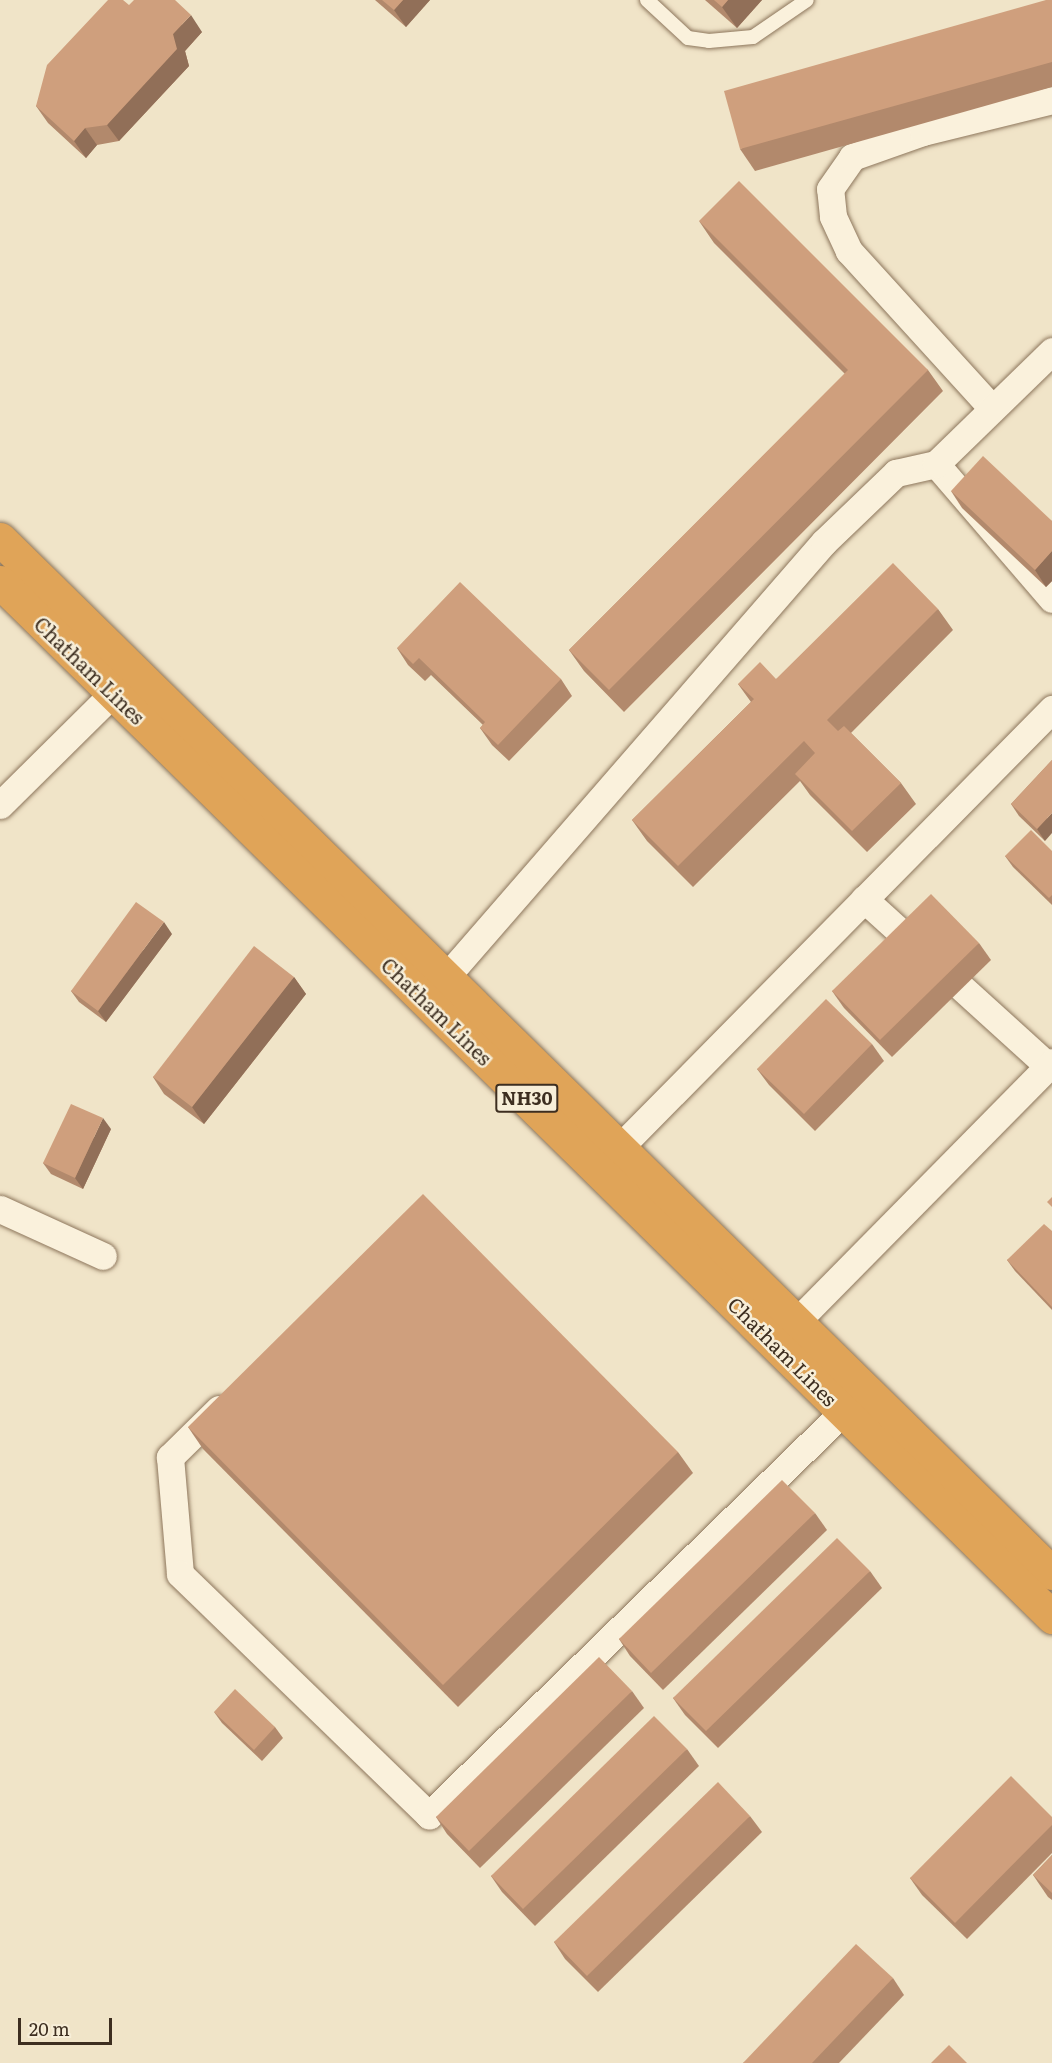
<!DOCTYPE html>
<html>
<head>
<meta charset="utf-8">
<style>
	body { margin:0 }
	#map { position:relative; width:1052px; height:2063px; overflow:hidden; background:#f0e4c8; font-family:Literata,serif }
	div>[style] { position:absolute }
	.roads { filter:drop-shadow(0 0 2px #8d765c) drop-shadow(0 0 2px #8d765c) }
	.lane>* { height:14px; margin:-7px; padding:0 7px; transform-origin:7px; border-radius:7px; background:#faf1dc }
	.street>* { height:27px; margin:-13.5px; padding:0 13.5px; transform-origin:13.5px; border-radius:13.5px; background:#faf1dc }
	.highway>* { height:33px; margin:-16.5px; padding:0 16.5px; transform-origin:16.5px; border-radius:16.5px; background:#e0a458 }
	.wall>* { inset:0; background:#b2896c }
	.shaded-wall>* { inset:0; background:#916f58 }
	.building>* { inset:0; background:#cf9f7d }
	span { translate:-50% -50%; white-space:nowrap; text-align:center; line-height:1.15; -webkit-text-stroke:5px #f7eed8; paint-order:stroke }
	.shield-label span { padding:2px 4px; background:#f7eed8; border:2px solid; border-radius:4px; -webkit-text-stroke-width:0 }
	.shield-label { font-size:18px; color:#3d2e20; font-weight:700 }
	.street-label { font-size:20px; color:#3d2e20 }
	.scale { position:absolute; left:18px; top:2018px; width:94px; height:27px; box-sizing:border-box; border:3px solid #3d2e20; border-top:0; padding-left:8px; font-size:18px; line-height:21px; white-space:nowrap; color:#3d2e20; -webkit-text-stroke:4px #f7eed8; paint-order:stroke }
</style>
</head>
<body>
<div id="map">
	<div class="roads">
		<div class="lane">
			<div style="left:647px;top:0;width:56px;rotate:42.8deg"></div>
			<div style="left:688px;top:38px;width:21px;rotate:8deg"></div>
			<div style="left:709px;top:41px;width:44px;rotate:-5.2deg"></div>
			<div style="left:753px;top:37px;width:65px;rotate:-34.4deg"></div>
		</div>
		<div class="street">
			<div style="left:990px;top:406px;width:210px;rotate:-132.3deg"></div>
			<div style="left:849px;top:251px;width:38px;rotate:-115deg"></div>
			<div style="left:833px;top:216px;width:27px;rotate:-96deg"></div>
			<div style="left:830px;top:189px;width:39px;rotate:-55deg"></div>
			<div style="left:852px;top:157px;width:75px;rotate:-19.4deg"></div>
			<div style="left:923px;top:132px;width:133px;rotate:-13.9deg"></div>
			<div style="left:936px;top:464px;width:178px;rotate:49.3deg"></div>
			<div style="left:0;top:805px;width:159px;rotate:-44.7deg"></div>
			<div style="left:864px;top:899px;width:248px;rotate:42.2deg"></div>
			<div style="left:446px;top:977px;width:576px;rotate:-49.01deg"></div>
			<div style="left:824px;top:542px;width:100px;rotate:-43.8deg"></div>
			<div style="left:896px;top:473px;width:41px;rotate:-12.7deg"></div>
			<div style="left:936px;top:464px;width:162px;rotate:-44.2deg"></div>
			<div style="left:619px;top:1148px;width:617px;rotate:-45.39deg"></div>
			<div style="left:0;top:1209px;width:113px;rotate:24.5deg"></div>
			<div style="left:796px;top:1322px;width:365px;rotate:-45.4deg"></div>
			<div style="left:219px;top:1409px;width:69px;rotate:135.6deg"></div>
			<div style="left:170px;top:1457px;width:117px;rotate:85.1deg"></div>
			<div style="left:180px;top:1574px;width:347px;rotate:44.1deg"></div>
			<div style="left:429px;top:1815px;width:579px;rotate:-44.23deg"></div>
		</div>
		<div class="highway">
			<div style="left:0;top:539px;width:1475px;rotate:44.51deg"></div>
			<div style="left:0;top:582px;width:1476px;rotate:44.53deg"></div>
		</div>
	</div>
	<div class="wall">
		<div style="clip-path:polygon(375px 0,430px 0,406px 27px)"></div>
		<div style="clip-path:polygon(705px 0,762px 0,737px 28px)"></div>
		<div style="clip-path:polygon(1052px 0,1052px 87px,755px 171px,740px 149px)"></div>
		<div style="clip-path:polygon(129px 5px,202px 32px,185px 51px,189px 66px,119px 141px,97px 145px,86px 158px,48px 123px,36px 106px)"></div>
		<div style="clip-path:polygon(699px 221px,928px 370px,943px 391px,624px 712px,584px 671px,569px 650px,845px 374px,714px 243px)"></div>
		<div style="clip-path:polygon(951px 491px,1052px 521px,1052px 581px,1046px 587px,962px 508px)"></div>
		<div style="clip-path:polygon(938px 609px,953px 630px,851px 733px,901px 783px,916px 804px,867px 852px,810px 795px,800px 781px,693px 887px,647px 841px,632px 820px,751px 702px,738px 684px,776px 679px)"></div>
		<div style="clip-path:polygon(397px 648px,561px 679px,572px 696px,509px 761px,492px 745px,480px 728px,483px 725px,431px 675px,425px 681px,408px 665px)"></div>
		<div style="clip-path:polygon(1052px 760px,1045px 841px,1019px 816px,1011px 804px)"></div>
		<div style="clip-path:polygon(1052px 851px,1052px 905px,1013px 867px,1005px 856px)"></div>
		<div style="clip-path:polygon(172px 934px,106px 1022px,79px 1002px,71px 991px)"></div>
		<div style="clip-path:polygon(979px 943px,991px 960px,892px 1057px,844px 1008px,832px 991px)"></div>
		<div style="clip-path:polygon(294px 977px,306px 994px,204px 1124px,164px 1094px,153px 1077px)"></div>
		<div style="clip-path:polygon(872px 1044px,884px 1061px,815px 1131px,769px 1085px,757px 1069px)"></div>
		<div style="clip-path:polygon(111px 1129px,83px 1189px,51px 1174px,43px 1163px)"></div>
		<div style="clip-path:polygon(1052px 1231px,1052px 1310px,1015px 1271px,1007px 1260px)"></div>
		<div style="clip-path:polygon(188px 1427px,678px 1452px,693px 1473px,458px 1707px,203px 1449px)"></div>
		<div style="clip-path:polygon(815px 1513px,827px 1530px,663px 1690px,630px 1656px,619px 1639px)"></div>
		<div style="clip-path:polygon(870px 1571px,882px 1588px,718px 1748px,685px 1715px,673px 1698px)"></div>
		<div style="clip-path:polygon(632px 1691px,644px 1708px,480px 1868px,447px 1834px,436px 1817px)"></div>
		<div style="clip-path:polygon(214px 1712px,275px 1727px,283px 1738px,262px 1761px,222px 1723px)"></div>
		<div style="clip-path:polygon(687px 1749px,699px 1766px,535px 1926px,502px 1892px,491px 1876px)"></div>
		<div style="clip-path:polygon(750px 1816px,762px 1832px,598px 1992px,565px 1959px,554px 1942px)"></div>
		<div style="clip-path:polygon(1052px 1817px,1052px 1853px,967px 1939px,922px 1895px,910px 1878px)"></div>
		<div style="clip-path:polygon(1052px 1855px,1052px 1900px,1048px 1897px,1033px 1875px)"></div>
		<div style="clip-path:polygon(893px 1978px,904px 1995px,839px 2063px,743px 2063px)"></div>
	</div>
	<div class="shaded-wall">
		<div style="clip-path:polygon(403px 0,430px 0,406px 27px,394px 10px)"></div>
		<div style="clip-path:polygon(728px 0,762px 0,737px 28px,722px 7px)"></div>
		<div style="clip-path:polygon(191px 15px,202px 32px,185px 51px,189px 66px,119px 141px,107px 125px,173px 34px)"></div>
		<div style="clip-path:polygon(85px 128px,97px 145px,86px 158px,74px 141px)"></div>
		<div style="clip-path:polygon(1052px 551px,1052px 581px,1046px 587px,1035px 570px)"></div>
		<div style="clip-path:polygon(1052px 813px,1052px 833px,1045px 841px,1037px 829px)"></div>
		<div style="clip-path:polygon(164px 922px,172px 934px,106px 1022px,98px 1011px)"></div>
		<div style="clip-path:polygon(294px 977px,306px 994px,204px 1124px,192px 1107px)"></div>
		<div style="clip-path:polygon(103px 1118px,111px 1129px,83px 1189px,75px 1178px)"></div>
	</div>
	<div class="building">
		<div style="clip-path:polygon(108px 0,123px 0,129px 5px,134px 0,175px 0,191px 15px,173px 34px,177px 49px,107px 125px,85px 128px,74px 141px,36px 106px,47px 65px)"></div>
		<div style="clip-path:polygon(382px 0,403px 0,394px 10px)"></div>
		<div style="clip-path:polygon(714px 0,728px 0,722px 7px)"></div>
		<div style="clip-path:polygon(1046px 0,1052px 0,1052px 62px,740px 149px,724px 91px)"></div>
		<div style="clip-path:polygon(739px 181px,928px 370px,609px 690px,569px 650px,848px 370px,699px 221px)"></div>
		<div style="clip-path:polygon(983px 456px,1052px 521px,1052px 551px,1035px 570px,951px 491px)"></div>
		<div style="clip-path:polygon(893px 563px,938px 609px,827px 720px,838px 731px,844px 726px,901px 783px,852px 831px,795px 774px,815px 753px,804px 741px,678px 866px,632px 820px,754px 699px,738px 684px,760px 662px,776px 679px)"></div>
		<div style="clip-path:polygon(460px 582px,561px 679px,498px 745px,480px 728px,485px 722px,419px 658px,413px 664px,397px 648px)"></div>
		<div style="clip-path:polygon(1052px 760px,1052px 813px,1037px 829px,1011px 804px)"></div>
		<div style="clip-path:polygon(1031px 830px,1052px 851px,1052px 895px,1049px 898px,1005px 856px)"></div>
		<div style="clip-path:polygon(931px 894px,979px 943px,880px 1040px,832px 991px)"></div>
		<div style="clip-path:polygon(136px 902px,164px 922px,98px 1011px,71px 991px)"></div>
		<div style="clip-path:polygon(254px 946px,294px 977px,192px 1107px,153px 1077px)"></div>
		<div style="clip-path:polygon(826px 999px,872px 1044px,804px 1114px,757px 1069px)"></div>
		<div style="clip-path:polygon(71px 1104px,103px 1118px,75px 1178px,43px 1163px)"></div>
		<div style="clip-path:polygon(423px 1194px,678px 1452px,443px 1685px,188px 1427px)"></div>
		<div style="clip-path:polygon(1052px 1197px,1052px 1207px,1047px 1202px)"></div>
		<div style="clip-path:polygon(1044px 1224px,1052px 1231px,1052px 1307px,1007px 1260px)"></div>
		<div style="clip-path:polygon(782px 1480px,815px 1513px,651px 1673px,619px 1639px)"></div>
		<div style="clip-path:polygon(837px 1538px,870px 1571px,706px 1731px,673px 1698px)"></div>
		<div style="clip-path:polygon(599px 1657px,632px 1691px,469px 1851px,436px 1817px)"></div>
		<div style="clip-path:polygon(235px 1689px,275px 1727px,254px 1750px,214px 1712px)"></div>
		<div style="clip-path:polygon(654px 1716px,687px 1749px,523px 1909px,491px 1876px)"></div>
		<div style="clip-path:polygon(1011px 1776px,1052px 1817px,1052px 1825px,955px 1923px,910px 1878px)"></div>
		<div style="clip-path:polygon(718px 1782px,750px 1816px,587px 1976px,554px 1942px)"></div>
		<div style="clip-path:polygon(1052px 1855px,1052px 1893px,1033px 1875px)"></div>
		<div style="clip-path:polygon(856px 1944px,893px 1978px,812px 2063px,743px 2063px)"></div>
		<div style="clip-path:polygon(949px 2045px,967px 2063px,931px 2063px)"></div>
	</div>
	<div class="shield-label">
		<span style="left:527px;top:1098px">NH30</span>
	</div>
	<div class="street-label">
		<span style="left:90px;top:670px;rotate:44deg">Chatham Lines</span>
		<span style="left:437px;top:1011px;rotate:44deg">Chatham Lines</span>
		<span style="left:783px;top:1351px;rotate:45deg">Chatham Lines</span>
	</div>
	<div class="scale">20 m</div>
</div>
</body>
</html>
